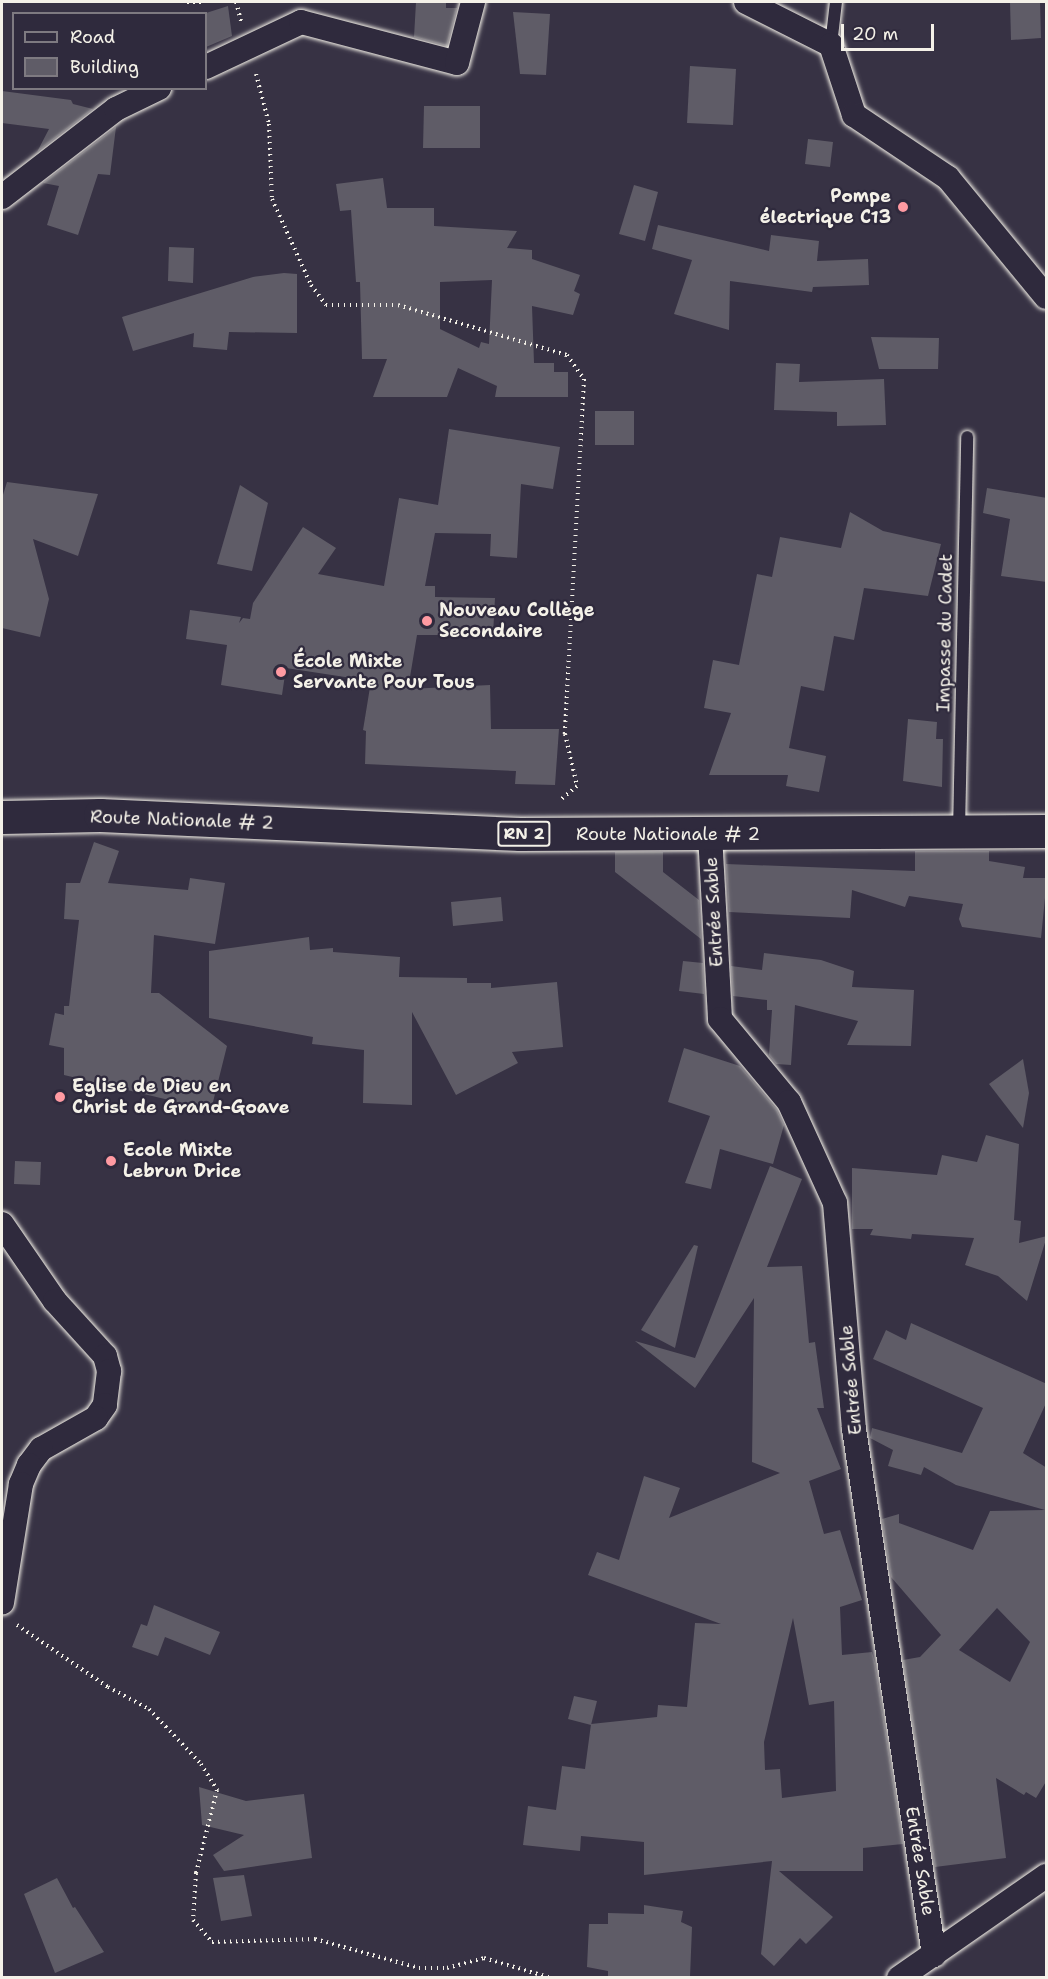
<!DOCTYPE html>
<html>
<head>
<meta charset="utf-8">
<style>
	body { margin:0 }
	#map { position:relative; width:1048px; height:1979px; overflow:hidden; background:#373244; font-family:"Shantell Sans",sans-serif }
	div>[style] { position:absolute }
	.building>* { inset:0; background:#5f5c67 }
	.path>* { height:4px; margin-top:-2px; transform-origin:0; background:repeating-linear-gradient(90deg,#f4f1e8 0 1.5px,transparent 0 6px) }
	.roads { filter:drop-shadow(0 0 2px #f4f1e8) drop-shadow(0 0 2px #f4f1e8) }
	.lane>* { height:12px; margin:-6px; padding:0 6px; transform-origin:6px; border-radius:6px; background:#2f2a3d }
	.street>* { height:24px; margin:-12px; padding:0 12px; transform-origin:12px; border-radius:12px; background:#2f2a3d }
	.primary>* { height:33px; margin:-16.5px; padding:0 16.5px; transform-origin:16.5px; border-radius:16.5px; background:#2f2a3d }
	.dots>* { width:16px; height:16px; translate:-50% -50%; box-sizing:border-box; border:3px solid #2f2a3d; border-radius:50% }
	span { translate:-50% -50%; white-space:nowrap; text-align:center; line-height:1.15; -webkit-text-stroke:4.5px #2f2a3d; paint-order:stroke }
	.shield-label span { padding:2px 4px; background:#2f2a3d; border:2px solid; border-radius:4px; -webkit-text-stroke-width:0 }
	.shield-label { font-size:16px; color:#f4f1e8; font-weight:700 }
	.poi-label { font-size:18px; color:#f4f1e8; font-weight:700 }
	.right { translate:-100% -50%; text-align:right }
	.left { translate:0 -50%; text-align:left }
	.street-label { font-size:18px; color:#f4f1e8 }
	.frame { position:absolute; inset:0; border:3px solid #f4f1e8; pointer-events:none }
	.legend { position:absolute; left:12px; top:12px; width:195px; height:78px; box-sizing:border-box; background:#2f2a3d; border:2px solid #7e7a81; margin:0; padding:8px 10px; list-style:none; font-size:18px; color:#f4f1e8 }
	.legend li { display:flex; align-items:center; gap:12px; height:30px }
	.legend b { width:30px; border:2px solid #7e7a81 }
	.scale { position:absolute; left:841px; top:24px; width:93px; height:27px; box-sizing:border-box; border:3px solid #f4f1e8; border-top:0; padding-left:8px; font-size:18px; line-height:21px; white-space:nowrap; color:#f4f1e8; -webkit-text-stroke:4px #2f2a3d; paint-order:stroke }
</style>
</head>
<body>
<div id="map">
	<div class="building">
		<div style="clip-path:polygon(416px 2px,446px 2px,446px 8px,457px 8px,447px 46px,414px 37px)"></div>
		<div style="clip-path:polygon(1010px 2px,1040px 2px,1041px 38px,1011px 40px)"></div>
		<div style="clip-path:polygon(228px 6px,232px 36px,206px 47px,206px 13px)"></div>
		<div style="clip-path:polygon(513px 12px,550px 14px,546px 75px,520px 74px)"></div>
		<div style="clip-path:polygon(690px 66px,736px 69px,733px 125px,687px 123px)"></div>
		<div style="clip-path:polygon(2px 91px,71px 100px,73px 104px,93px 109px,37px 152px,49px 129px,2px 123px)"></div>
		<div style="clip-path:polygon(424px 106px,480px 106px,480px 148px,423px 148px)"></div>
		<div style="clip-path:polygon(116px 127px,110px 175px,98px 174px,78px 235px,47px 225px,59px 186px,43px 183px)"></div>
		<div style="clip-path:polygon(808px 139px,833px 142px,830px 167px,805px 164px)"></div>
		<div style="clip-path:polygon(evenodd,383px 178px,387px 208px,434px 208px,434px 226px,517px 231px,507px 248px,532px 250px,532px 259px,580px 275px,574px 291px,580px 294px,573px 315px,532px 306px,534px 363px,554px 363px,554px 372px,568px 372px,568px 397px,495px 397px,497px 386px,458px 368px,447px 397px,373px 397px,387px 359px,362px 359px,360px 282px,356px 282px,351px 210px,340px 211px,336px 184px,383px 178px,492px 280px,489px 344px,481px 342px,479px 348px,440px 329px,440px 282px,492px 280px)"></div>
		<div style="clip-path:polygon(634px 185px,658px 192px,645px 241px,619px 234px)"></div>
		<div style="clip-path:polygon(658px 225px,769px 251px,771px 235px,819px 241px,817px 261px,868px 259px,869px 285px,813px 287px,812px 292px,730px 281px,729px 330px,674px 314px,692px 260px,652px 249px)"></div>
		<div style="clip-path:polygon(169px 247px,194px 248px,193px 283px,168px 281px)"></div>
		<div style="clip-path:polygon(284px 273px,297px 274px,297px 333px,229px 332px,227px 350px,193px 347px,194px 333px,133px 351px,122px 317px,253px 277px)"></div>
		<div style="clip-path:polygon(871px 337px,939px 338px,938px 369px,879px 369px)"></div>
		<div style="clip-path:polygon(776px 363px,800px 364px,799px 382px,884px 379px,886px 425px,837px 426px,837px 412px,774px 410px)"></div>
		<div style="clip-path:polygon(595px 411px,634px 411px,634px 445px,595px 445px)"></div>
		<div style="clip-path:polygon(449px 429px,560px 447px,553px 489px,521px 484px,517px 558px,490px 556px,491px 534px,435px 533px,425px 586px,435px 586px,435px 597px,495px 598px,493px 635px,417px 635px,408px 689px,490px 685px,491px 729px,559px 729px,555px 785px,515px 784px,516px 771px,365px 764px,366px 731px,363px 730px,371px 681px,286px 668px,282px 695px,221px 685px,227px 645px,186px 639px,190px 610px,241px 617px,239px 623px,243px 618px,250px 619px,253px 603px,303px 527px,336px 548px,318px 574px,384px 586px,399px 498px,438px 505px)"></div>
		<div style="clip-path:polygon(7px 482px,98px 494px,78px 556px,33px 539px,49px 599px,40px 637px,2px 628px,2px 498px)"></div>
		<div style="clip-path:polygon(240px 485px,268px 503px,252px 571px,217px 564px)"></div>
		<div style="clip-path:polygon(987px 488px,1047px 498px,1047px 582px,1001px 576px,1010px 519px,983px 513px)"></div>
		<div style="clip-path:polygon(850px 512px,883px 531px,941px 544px,928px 596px,864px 588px,854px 640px,834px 636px,824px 691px,801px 686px,789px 748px,826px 756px,819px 792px,786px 786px,788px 775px,709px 775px,731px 713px,704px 708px,713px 660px,739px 665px,757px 574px,772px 577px,780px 537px,841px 548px)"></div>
		<div style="clip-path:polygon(908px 719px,937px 722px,936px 739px,943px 739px,942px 787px,903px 781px)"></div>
		<div style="clip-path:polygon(94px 842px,119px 851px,108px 883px,188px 890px,190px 878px,225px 883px,215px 944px,154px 935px,151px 993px,159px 993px,227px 1046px,211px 1110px,64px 1075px,64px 1048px,49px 1045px,55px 1013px,64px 1015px,64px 1006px,69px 1006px,79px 920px,64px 919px,66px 883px,80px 883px)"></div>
		<div style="clip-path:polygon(915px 851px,989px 851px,989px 861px,1025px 867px,1023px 878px,1047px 878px,1041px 938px,962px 927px,959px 919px,963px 904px,909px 896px,905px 907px,852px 890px,850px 918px,729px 912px,726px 864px,915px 871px)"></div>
		<div style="clip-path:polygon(615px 852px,663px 852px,663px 872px,699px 900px,701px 939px,615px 872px)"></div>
		<div style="clip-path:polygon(501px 897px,503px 921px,453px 926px,451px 902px)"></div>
		<div style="clip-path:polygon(309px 937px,310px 950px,333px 948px,333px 952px,400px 957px,399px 977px,467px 978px,467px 983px,491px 983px,491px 988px,557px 982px,563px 1047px,512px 1052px,518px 1063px,456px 1095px,412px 1012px,412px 1105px,363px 1103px,364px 1050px,312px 1044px,313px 1037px,209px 1018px,209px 951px)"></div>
		<div style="clip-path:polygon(764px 953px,821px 960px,854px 971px,852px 987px,914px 990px,911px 1046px,847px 1045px,858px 1021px,795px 1005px,791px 1065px,776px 1064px,769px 1055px,772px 1010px,767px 1010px,767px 1000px,733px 996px,731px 966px,762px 970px)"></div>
		<div style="clip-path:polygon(683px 961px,703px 963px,704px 994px,679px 991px)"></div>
		<div style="clip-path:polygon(684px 1048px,740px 1066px,777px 1110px,784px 1125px,773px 1164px,720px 1149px,711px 1189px,685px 1183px,710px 1116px,668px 1102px)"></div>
		<div style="clip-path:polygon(1023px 1059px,1029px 1093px,1023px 1128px,989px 1084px)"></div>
		<div style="clip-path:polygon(986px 1135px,1019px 1144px,1014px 1220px,1021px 1221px,1019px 1243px,1047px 1236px,1027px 1301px,998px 1276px,965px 1265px,974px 1238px,912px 1234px,911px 1239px,870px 1235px,873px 1229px,852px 1229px,852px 1168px,937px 1175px,942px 1155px,977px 1162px)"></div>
		<div style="clip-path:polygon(15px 1161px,41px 1162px,40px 1185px,14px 1184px)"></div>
		<div style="clip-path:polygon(evenodd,770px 1166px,802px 1179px,767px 1267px,802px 1266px,809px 1343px,815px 1342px,824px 1408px,817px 1408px,841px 1469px,809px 1481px,824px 1534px,840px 1530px,862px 1600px,840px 1607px,842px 1655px,872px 1652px,875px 1663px,903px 1844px,863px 1848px,863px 1871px,779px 1871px,833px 1917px,806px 1944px,800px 1938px,774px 1966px,761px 1954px,772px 1861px,644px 1875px,644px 1842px,581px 1836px,580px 1851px,523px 1845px,528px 1806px,556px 1810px,562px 1766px,585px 1769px,591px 1724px,657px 1717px,658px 1705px,687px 1707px,695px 1623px,721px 1624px,588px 1575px,597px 1552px,619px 1560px,644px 1476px,680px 1488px,669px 1518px,780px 1473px,752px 1462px,754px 1298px,695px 1388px,635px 1341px,695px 1358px,770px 1166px,793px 1618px,809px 1705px,834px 1701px,836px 1791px,782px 1798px,780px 1769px,765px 1770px,764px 1742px,793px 1618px)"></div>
		<div style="clip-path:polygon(694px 1245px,698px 1246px,675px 1348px,641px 1330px)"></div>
		<div style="clip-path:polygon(evenodd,911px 1323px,1047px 1384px,1047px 1401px,1023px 1453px,1047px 1468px,1047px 1780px,1036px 1798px,1026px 1792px,1024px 1795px,996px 1778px,1006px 1858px,935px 1867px,903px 1660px,920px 1657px,941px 1635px,891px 1577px,882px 1519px,899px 1514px,899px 1523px,973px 1550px,990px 1511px,1045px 1510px,956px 1485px,924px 1467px,921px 1475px,888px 1466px,893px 1450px,870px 1438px,872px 1428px,962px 1453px,983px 1408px,873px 1359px,886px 1330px,906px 1340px,911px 1323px,997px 1608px,1030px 1642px,1010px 1682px,959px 1650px,997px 1608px)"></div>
		<div style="clip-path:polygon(154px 1605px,220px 1632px,210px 1655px,165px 1637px,158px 1656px,132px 1647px,141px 1624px,147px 1626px)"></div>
		<div style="clip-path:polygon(574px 1696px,597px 1701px,591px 1725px,568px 1719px)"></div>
		<div style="clip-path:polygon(199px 1787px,246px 1801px,304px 1794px,312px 1858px,224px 1871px,213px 1855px,244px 1835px,202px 1825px)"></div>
		<div style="clip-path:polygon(244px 1875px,252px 1916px,221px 1921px,213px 1878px)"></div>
		<div style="clip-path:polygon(57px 1878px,73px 1908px,75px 1907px,104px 1952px,55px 1973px,24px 1894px)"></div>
		<div style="clip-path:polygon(644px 1905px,683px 1911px,681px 1922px,692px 1927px,690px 1977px,608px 1977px,608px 1971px,587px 1967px,589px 1924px,608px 1924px,608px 1913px,644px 1914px)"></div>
	</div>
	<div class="path">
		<div style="left:187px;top:2px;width:18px"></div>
		<div style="left:236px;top:2px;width:20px;rotate:75deg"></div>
		<div style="left:256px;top:74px;width:52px;rotate:75.4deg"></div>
		<div style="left:269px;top:124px;width:75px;rotate:87.7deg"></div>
		<div style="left:272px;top:199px;width:94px;rotate:65.6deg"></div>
		<div style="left:311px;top:285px;width:25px;rotate:53deg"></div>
		<div style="left:326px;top:305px;width:72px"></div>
		<div style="left:398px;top:305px;width:176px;rotate:16.5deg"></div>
		<div style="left:567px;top:355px;width:29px;rotate:55deg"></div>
		<div style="left:584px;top:379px;width:356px;rotate:93.1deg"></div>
		<div style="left:565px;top:734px;width:53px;rotate:77deg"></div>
		<div style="left:577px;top:786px;width:23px;rotate:140deg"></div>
		<div style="left:17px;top:1625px;width:110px;rotate:34.3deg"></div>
		<div style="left:108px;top:1687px;width:47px;rotate:28.2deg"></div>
		<div style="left:149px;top:1709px;width:76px;rotate:46.6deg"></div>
		<div style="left:201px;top:1764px;width:31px;rotate:58deg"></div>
		<div style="left:217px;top:1790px;width:86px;rotate:104.2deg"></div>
		<div style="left:196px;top:1873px;width:47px;rotate:93.7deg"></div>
		<div style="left:193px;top:1920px;width:29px;rotate:49deg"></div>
		<div style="left:212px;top:1942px;width:103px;rotate:-1.7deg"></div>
		<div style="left:315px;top:1939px;width:108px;rotate:15.6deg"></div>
		<div style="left:419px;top:1968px;width:28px"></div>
		<div style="left:447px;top:1968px;width:38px;rotate:-15deg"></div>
		<div style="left:484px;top:1958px;width:70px;rotate:16.6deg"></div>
	</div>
	<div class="roads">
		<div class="lane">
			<div style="left:831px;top:45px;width:43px;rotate:-83.4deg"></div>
			<div style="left:959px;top:831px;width:394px;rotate:-88.8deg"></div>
		</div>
		<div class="street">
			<div style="left:746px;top:2px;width:95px;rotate:26.8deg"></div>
			<div style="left:831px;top:45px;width:74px;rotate:71.8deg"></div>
			<div style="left:854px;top:115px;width:113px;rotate:33.8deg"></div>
			<div style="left:948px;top:178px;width:154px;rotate:50.5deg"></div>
			<div style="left:206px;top:67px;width:105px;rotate:-25.3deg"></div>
			<div style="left:301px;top:22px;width:161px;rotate:14.7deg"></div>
			<div style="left:457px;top:63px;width:63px;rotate:-75.3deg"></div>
			<div style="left:2px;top:197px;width:144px;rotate:-37.7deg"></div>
			<div style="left:116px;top:109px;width:48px;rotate:-26deg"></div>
			<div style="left:710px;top:834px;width:185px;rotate:86.9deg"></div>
			<div style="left:720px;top:1019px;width:108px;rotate:50.3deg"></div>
			<div style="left:789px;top:1102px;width:111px;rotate:65.5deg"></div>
			<div style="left:835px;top:1203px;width:227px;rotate:85.2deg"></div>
			<div style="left:854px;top:1429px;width:532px;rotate:81.35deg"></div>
			<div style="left:2px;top:1224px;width:93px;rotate:55.5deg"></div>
			<div style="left:55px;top:1301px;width:74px;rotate:47.7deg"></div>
			<div style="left:105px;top:1356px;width:16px;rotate:75deg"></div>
			<div style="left:109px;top:1371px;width:34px;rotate:97deg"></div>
			<div style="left:105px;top:1405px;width:16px;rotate:125deg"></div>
			<div style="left:96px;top:1418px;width:63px;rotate:150.6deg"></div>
			<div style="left:41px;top:1449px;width:20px;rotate:127deg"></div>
			<div style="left:29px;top:1465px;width:21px;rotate:113deg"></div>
			<div style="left:21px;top:1484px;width:120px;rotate:99.1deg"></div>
			<div style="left:899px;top:1978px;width:179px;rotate:-34.8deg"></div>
		</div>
		<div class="primary">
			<div style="left:2px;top:817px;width:98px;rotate:-1.2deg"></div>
			<div style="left:100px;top:815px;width:420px;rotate:2.6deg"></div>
			<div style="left:520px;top:834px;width:526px;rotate:-0.33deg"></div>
		</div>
	</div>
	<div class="dots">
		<div style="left:903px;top:207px;background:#ff9aa2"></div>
		<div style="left:427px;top:621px;background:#ff9aa2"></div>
		<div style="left:281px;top:672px;background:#ff9aa2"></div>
		<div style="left:60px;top:1097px;background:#ff9aa2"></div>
		<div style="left:111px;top:1161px;background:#ff9aa2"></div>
	</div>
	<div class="shield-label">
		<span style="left:524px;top:834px">RN 2</span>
	</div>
	<div class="poi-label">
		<span class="right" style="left:891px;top:207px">Pompe<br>électrique C13</span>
		<span class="left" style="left:439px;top:621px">Nouveau Collège<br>Secondaire</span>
		<span class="left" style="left:293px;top:672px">École Mixte<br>Servante Pour Tous</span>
		<span class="left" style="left:72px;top:1097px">Eglise de Dieu en<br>Christ de Grand-Goave</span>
		<span class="left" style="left:123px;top:1161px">Ecole Mixte<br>Lebrun Drice</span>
	</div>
	<div class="street-label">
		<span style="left:945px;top:633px;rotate:-89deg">Impasse du Cadet</span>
		<span style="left:182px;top:820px;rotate:2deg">Route Nationale # 2</span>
		<span style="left:668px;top:834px">Route Nationale # 2</span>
		<span style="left:714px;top:912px;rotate:-93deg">Entrée Sable</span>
		<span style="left:851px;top:1380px;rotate:-95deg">Entrée Sable</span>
		<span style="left:920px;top:1861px;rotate:81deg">Entrée Sable</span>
	</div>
	<div class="frame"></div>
	<ul class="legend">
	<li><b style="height:8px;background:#2f2a3d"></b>Road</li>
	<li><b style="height:16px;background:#5f5c67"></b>Building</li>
	</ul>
	<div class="scale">20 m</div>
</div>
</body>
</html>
